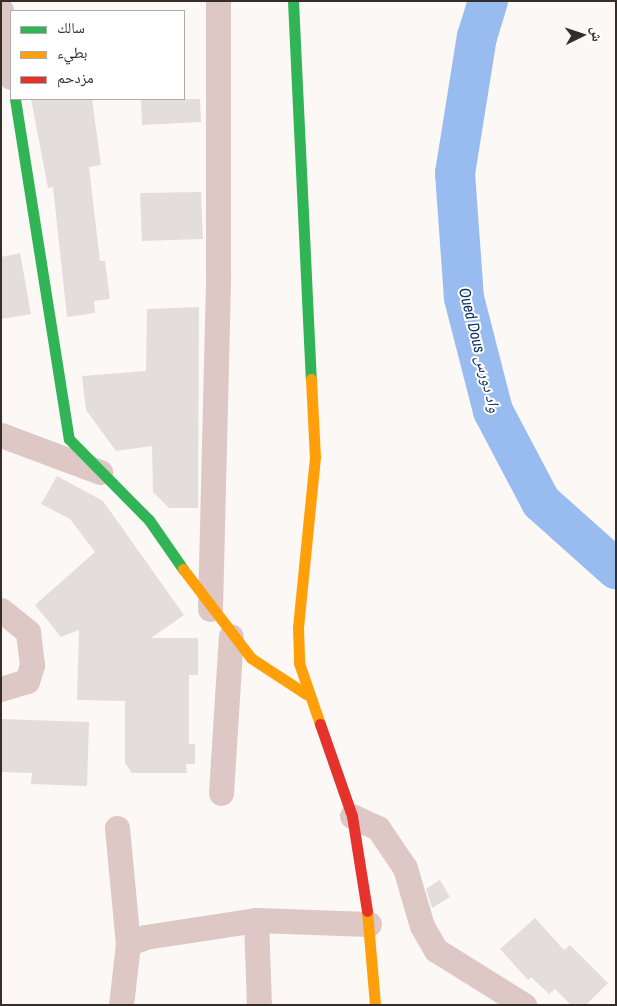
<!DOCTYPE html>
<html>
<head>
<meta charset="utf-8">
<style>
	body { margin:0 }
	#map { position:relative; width:617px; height:1006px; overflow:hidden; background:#fbf8f6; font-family:"Archivo Narrow","Noto Naskh Arabic",sans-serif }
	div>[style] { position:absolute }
	.river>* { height:40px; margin:-20px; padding:0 20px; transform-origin:20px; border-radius:20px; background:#98bcf0 }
	.building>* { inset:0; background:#e3dedb }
	.street>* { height:25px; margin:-12.5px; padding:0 12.5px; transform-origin:12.5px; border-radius:12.5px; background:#ddc8c6 }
	.fast>* { height:11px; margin:-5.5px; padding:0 5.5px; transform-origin:5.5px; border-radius:5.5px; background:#30b455 }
	.slow>* { height:11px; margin:-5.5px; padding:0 5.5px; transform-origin:5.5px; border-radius:5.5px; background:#ff9f0a }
	.jam>* { height:11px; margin:-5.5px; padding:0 5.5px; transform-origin:5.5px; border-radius:5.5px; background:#e5322d }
	span { translate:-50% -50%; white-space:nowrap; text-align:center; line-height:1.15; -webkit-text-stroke:4px #fff; paint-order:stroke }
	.water-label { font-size:16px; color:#0f3362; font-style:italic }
	.frame { position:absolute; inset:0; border:2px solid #352d28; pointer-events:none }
	.legend { position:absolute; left:10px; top:10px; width:175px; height:90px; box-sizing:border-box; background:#fff; border:1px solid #aeaba9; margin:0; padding:6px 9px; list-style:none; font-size:15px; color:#352d28 }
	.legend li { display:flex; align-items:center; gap:10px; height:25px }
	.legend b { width:25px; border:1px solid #aeaba9 }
	.north { position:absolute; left:557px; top:10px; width:50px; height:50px; -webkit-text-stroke:4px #fff; paint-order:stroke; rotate:86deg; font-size:14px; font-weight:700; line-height:20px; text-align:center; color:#352d28 }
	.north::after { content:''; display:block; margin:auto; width:18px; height:22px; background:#352d28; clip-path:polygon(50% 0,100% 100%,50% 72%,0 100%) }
</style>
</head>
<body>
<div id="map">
	<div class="river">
		<div style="left:488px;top:1px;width:37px;rotate:107deg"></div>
		<div style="left:477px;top:36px;width:139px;rotate:99.1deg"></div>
		<div style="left:455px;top:173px;width:125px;rotate:85.9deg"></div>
		<div style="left:464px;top:298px;width:117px;rotate:75.6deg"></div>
		<div style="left:493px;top:411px;width:103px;rotate:62.2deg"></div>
		<div style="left:541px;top:502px;width:101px;rotate:41.8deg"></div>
	</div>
	<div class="building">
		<div style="clip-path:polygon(31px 99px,92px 99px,101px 165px,89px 167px,100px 261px,105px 261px,110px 299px,94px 301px,95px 313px,67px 317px,53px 187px,48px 188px)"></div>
		<div style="clip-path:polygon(141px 99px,200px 99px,201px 122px,142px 125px)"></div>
		<div style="clip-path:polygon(201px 192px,203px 239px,142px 241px,140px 193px)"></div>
		<div style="clip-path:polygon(20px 253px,31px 314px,1px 319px,1px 257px)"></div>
		<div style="clip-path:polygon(199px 307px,198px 508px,169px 508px,153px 492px,152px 446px,116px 451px,86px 410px,82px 376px,146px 371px,147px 309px)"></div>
		<div style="clip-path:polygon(57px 476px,103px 501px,184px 615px,151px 638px,198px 638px,198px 675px,189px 675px,189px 744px,195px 744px,195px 764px,186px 764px,187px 773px,132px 773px,125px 763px,125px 701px,77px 700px,79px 630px,61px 637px,35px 605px,95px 552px,70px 519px,41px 504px)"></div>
		<div style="clip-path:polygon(1px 719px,89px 722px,87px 786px,31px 784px,32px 773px,1px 772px)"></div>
		<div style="clip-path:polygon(440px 880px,450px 897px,432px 908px,426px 889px)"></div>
		<div style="clip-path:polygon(535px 918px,564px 950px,570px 945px,608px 983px,586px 1005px,571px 1005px,555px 989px,549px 994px,531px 977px,528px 980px,500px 949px)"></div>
	</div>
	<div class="street">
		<div style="left:1px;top:10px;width:68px;rotate:81.5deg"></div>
		<div style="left:1px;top:435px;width:106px;rotate:20.5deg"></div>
		<div style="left:210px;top:609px;width:331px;rotate:-88.6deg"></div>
		<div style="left:218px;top:278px;width:277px;rotate:-90deg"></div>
		<div style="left:1px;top:610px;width:35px;rotate:39deg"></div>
		<div style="left:28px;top:632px;width:33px;rotate:83deg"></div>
		<div style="left:32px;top:665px;width:17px;rotate:107deg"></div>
		<div style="left:27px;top:681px;width:27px;rotate:163deg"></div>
		<div style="left:221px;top:793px;width:157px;rotate:-86.4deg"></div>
		<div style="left:352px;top:816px;width:29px;rotate:25deg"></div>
		<div style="left:378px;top:828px;width:48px;rotate:56deg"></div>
		<div style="left:405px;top:868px;width:60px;rotate:73.7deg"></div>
		<div style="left:422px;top:926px;width:28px;rotate:60deg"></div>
		<div style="left:436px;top:950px;width:104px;rotate:32deg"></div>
		<div style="left:117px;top:828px;width:117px;rotate:84.6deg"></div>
		<div style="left:256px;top:920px;width:85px;rotate:88deg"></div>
		<div style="left:121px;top:1005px;width:61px;rotate:-83.5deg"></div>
		<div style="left:128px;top:944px;width:18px;rotate:-22deg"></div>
		<div style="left:145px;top:937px;width:112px;rotate:-8.7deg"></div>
		<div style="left:256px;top:920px;width:113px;rotate:2deg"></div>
	</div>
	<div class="fast">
		<div style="left:293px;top:1px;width:378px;rotate:87.3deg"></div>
		<div style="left:15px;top:99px;width:344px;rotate:81deg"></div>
		<div style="left:69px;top:439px;width:114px;rotate:45.4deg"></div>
		<div style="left:149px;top:520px;width:60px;rotate:55.2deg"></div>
	</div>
	<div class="slow">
		<div style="left:311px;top:379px;width:78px;rotate:87.1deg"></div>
		<div style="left:315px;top:457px;width:172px;rotate:95.7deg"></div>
		<div style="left:298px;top:628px;width:35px;rotate:88deg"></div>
		<div style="left:299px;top:663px;width:65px;rotate:71deg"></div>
		<div style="left:183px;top:569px;width:112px;rotate:52.6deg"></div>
		<div style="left:251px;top:658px;width:66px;rotate:33.2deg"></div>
		<div style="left:367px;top:911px;width:94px;rotate:85.1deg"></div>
	</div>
	<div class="jam">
		<div style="left:320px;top:724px;width:97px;rotate:70.8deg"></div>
		<div style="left:352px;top:816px;width:96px;rotate:81deg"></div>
	</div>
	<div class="water-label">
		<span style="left:480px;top:350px;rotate:76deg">Oued Dous واد دورس</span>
	</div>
	<div class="frame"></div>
	<ul class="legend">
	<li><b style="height:6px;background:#30b455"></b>سالك</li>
	<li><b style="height:6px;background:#ff9f0a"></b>بطيء</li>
	<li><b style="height:6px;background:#e5322d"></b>مزدحم</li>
	</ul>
	<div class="north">ش</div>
</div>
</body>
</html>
